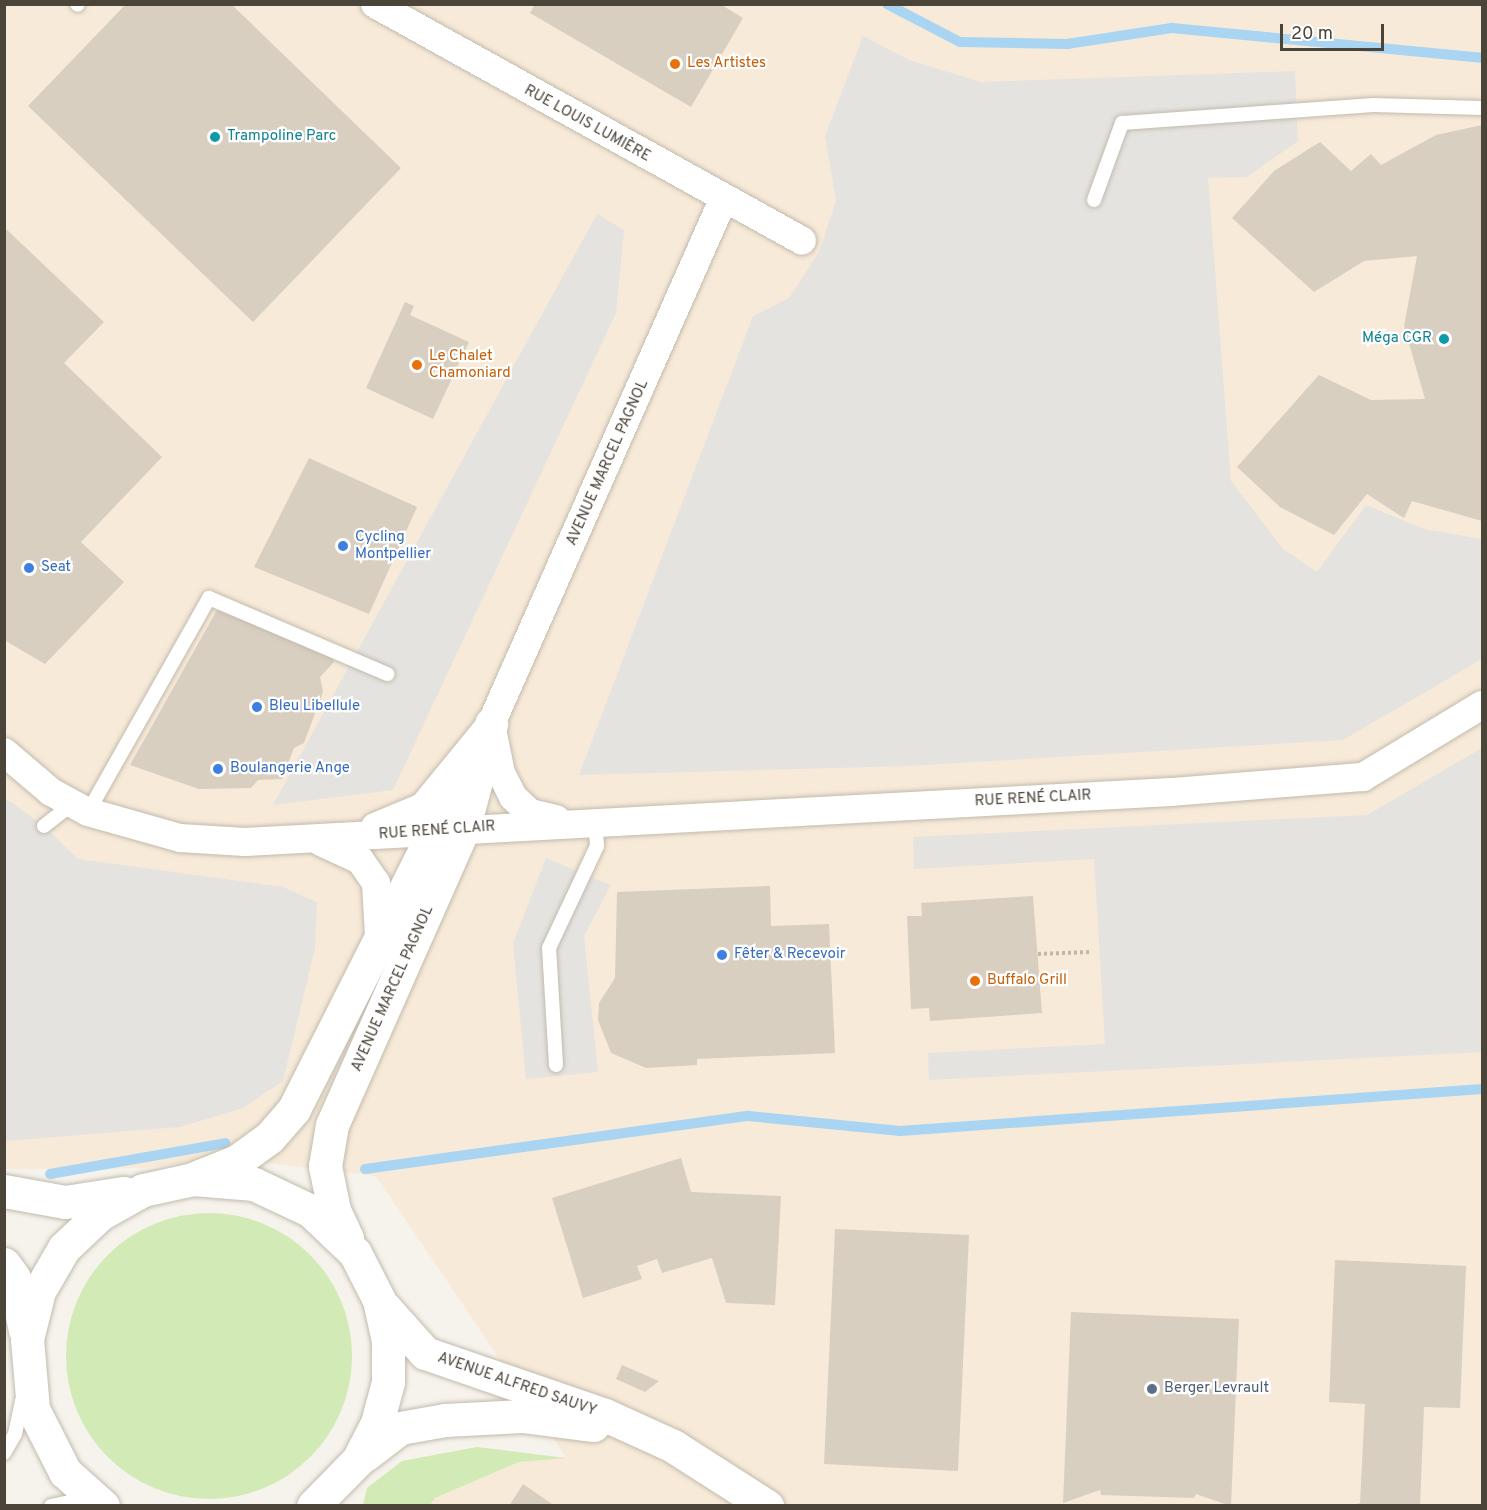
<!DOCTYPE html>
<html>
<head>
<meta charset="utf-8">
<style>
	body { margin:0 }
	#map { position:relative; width:1487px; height:1510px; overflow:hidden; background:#f6f3ec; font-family:Overpass,sans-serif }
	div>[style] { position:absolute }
	.commercial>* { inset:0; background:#f7ead8 }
	.green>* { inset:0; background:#d2eab5 }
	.round { border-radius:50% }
	.parking>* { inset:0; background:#e5e3e0 }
	.stream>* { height:10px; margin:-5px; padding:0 5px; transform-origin:5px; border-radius:5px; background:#a9d4f2 }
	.building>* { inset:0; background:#d8cfc1 }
	.path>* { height:4px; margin-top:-2px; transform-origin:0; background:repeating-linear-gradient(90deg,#c4b79f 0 3px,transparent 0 6px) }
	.roads { filter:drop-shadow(0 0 2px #c2bbae) drop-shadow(0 0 2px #c2bbae) }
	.service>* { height:14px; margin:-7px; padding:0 7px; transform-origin:7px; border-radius:7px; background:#fff }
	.minor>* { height:28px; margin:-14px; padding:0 14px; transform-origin:14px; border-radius:14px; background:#fff }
	.tertiary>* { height:33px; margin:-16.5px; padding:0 16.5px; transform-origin:16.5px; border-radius:16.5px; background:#fff }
	.dots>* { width:16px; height:16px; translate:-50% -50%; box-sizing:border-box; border:3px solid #fff; border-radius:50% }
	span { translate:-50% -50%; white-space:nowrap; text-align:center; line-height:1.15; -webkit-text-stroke:4.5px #fff; paint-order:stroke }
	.food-label { font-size:15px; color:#c56008 }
	.left { translate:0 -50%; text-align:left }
	.street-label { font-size:15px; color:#4b4439 }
	.culture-label { font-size:15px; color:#0d838f }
	.right { translate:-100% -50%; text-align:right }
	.shop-label { font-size:15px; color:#366cbe }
	.service-label { font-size:15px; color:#4e5e75 }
	.frame { position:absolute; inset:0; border:6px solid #4b4439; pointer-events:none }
	.scale { position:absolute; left:1280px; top:24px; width:104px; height:27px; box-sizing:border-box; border:3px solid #4b4439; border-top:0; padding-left:8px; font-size:18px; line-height:21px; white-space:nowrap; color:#4b4439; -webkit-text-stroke:4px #fff; paint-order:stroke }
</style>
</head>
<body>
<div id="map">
	<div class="commercial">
		<div style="clip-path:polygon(4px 5px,1482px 5px,1482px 1505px,430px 1505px,435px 1498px,519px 1462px,566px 1457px,376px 1176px,224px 1158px,142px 1168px,5px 1169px)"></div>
	</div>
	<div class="green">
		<div class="round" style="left:66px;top:1213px;width:286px;height:286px"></div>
		<div style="clip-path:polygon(477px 1447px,566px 1458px,519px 1462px,435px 1498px,430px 1505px,363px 1505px,367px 1488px,402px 1461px)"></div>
	</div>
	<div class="parking">
		<div style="clip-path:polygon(863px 36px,909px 60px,981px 82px,1295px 71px,1298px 141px,1247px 177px,1208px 178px,1231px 481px,1283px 549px,1317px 572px,1366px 505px,1424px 529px,1482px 539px,1482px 659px,1343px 740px,908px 766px,579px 775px,753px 316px,789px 298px,819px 252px,836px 201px,825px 136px)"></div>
		<div style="clip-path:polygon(597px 214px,624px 230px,616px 313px,393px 790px,273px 805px)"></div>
		<div style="clip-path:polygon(1482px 748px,1482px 1052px,929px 1080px,928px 1053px,1105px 1044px,1094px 859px,914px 869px,913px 837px,1367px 815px)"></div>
		<div style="clip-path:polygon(5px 798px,44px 826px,78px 859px,283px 887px,317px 902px,315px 948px,283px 1081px,243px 1108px,180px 1127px,5px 1141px)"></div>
		<div style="clip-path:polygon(546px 858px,611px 885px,584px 936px,598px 1072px,526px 1079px,513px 943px)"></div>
	</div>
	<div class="stream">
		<div style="left:887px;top:4px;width:82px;rotate:27.5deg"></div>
		<div style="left:960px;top:42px;width:107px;rotate:1.1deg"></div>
		<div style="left:1067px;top:44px;width:106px;rotate:-8.7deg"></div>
		<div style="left:1172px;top:28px;width:311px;rotate:5.5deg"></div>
		<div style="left:365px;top:1169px;width:387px;rotate:-7.9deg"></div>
		<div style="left:748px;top:1116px;width:153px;rotate:5.6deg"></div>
		<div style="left:900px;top:1131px;width:584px;rotate:-4.13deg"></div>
		<div style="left:50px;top:1174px;width:178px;rotate:-10deg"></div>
	</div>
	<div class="building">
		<div style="clip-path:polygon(126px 4px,231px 4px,401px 168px,253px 322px,28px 106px)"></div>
		<div style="clip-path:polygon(535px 4px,720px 4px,743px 18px,691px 107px,530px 13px)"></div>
		<div style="clip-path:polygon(1482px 125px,1482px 521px,1412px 501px,1404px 518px,1367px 494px,1334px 535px,1280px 507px,1237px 467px,1319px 375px,1371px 400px,1425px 399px,1404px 326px,1417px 256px,1364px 261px,1314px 292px,1232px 218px,1274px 171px,1320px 142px,1351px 171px,1371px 154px,1381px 165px,1436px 135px)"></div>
		<div style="clip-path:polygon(4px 227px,104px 322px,64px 363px,162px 457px,81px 542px,124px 582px,45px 664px,4px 640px)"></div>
		<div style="clip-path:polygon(405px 302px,414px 306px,410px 315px,469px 342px,433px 419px,366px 388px)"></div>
		<div style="clip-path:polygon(309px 458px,417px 507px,369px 614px,254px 567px)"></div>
		<div style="clip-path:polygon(217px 610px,329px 652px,334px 662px,320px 677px,323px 692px,304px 743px,294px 748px,282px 779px,258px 780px,251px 788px,199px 789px,130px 765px)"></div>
		<div style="clip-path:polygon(770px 886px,771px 926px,829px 924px,835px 1053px,697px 1059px,697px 1065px,646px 1068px,611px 1053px,598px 1020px,599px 1003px,615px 978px,617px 892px)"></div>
		<div style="clip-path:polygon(1033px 896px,1042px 1013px,930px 1021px,929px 1008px,911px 1009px,907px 916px,922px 916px,921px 903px)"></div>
		<div style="clip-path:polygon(681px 1158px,691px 1192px,781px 1196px,775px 1305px,726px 1303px,712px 1258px,662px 1273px,657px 1259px,637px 1266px,642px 1279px,583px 1298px,552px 1198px)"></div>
		<div style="clip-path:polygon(835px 1229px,969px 1235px,958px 1471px,824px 1464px)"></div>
		<div style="clip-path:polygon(1335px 1260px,1466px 1266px,1460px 1408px,1424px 1407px,1420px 1506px,1351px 1506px,1360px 1503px,1365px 1404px,1329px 1402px)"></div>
		<div style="clip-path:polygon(1071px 1312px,1239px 1319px,1231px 1506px,1196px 1494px,1194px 1498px,1101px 1495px,1100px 1490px,1063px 1503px)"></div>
		<div style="clip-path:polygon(622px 1365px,659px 1381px,645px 1392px,616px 1379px)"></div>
		<div style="clip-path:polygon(523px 1484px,555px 1506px,509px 1506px)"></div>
	</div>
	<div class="path">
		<div style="left:1038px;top:954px;width:52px;rotate:-2.2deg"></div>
	</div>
	<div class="roads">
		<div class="service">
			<div style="left:77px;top:4px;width:1px;rotate:45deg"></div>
			<div style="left:1094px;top:200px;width:82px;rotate:-70deg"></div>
			<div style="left:1122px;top:123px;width:252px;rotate:-4.1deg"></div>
			<div style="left:1373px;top:105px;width:109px;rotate:1.6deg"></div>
			<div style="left:88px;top:812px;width:246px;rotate:-60.5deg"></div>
			<div style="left:209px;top:598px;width:194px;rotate:23.1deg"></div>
			<div style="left:44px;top:826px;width:34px;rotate:-38deg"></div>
			<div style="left:556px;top:1065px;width:117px;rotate:-93.4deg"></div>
			<div style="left:549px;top:948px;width:113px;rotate:-64.8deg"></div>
			<div style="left:597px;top:846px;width:26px;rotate:-94deg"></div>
			<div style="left:4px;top:1453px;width:22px;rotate:-60deg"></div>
			<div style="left:15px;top:1434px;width:35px;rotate:-78deg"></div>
			<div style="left:51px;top:1506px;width:40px;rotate:-12deg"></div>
		</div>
		<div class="minor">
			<div style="left:375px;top:4px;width:488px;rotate:29deg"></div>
			<div style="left:491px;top:724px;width:50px;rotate:78.5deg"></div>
			<div style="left:501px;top:773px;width:27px;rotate:63deg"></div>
			<div style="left:513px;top:797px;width:23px;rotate:43deg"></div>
			<div style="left:530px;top:813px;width:27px;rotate:13deg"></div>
			<div style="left:4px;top:752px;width:62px;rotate:40.4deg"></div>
			<div style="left:51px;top:792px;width:42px;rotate:28.4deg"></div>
			<div style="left:88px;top:812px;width:96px;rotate:15.8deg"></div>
			<div style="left:180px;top:838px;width:65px;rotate:3.5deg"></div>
			<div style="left:245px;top:842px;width:927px;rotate:-3.09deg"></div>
			<div style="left:1171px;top:792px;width:193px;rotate:-4.5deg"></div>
			<div style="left:1363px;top:777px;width:139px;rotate:-31.2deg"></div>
			<div style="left:375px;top:827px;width:52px;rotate:-22.6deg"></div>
			<div style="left:423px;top:807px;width:107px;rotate:-50.7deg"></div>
			<div style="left:491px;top:724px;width:573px;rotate:-66.12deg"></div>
			<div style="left:321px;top:842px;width:43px;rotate:24.8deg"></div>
			<div style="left:360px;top:860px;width:28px;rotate:55deg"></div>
			<div style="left:376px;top:883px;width:53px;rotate:86.8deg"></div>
		</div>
		<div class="tertiary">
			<div style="left:197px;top:1177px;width:43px;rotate:-21.8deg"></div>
			<div style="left:237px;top:1161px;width:39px;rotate:-36deg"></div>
			<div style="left:269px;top:1138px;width:38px;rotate:-49deg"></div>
			<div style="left:294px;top:1109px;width:389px;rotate:-63.2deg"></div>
			<div style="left:4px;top:1191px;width:62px;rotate:10.2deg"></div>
			<div style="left:65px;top:1202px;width:60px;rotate:-8.7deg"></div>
			<div style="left:347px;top:1238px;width:31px;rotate:-115deg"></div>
			<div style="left:334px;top:1210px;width:45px;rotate:-101.6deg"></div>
			<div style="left:325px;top:1166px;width:42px;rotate:-80.3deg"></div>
			<div style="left:332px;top:1125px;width:323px;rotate:-66.1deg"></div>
			<div style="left:463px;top:830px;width:110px;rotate:-75.2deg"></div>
			<div style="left:4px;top:1264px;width:17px;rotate:54deg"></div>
			<div style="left:14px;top:1278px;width:53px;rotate:78.1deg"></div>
			<div style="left:384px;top:1307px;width:62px;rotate:48.3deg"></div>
			<div style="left:425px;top:1353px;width:190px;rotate:19deg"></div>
			<div style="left:605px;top:1415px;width:75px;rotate:24.5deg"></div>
			<div style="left:673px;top:1446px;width:112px;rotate:32.6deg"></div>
			<div style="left:365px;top:1455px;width:44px;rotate:-37.6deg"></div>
			<div style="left:400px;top:1428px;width:46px;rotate:-10.1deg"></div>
			<div style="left:445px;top:1420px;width:77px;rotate:-3deg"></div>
			<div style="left:522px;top:1416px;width:72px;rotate:7.2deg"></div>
			<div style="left:103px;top:1506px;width:51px;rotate:-138.2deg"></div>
			<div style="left:65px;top:1472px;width:71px;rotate:-116.9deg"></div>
			<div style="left:33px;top:1409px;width:70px;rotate:-94.9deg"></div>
			<div style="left:27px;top:1339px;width:49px;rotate:-76deg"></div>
			<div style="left:39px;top:1291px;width:50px;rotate:-59.8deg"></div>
			<div style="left:64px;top:1248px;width:50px;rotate:-43.4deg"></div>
			<div style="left:100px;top:1214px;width:49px;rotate:-29.2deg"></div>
			<div style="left:143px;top:1190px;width:51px;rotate:-12.4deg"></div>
			<div style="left:193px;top:1179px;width:61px;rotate:4.7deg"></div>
			<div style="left:254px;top:1184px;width:63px;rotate:25.3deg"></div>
			<div style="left:311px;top:1211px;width:61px;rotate:43.7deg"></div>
			<div style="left:355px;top:1253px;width:53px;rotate:62.9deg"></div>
			<div style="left:379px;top:1300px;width:42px;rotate:77.6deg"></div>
			<div style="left:388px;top:1341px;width:41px;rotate:90deg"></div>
			<div style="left:388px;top:1382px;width:42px;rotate:105deg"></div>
			<div style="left:377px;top:1423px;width:42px;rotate:117.2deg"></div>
			<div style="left:358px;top:1460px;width:64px;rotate:134.4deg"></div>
		</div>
	</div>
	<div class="dots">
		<div style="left:675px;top:64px;background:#e8710a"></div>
		<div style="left:215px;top:137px;background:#0f9aa8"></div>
		<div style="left:1444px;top:339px;background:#0f9aa8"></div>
		<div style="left:417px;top:365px;background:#e8710a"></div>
		<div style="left:343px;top:546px;background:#3f7fe0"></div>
		<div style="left:29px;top:568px;background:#3f7fe0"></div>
		<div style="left:257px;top:707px;background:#3f7fe0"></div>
		<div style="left:218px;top:769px;background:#3f7fe0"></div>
		<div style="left:722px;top:955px;background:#3f7fe0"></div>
		<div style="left:975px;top:981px;background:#e8710a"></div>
		<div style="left:1152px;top:1389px;background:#5c6f8a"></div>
	</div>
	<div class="food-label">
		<span class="left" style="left:687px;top:64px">Les Artistes</span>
		<span class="left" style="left:429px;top:365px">Le Chalet<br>Chamoniard</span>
		<span class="left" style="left:987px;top:981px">Buffalo Grill</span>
	</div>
	<div class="street-label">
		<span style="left:587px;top:124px;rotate:29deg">RUE LOUIS LUMIÈRE</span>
		<span style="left:608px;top:463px;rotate:-66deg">AVENUE MARCEL PAGNOL</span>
		<span style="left:1033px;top:799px;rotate:-3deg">RUE RENÉ CLAIR</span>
		<span style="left:437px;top:831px;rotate:-4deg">RUE RENÉ CLAIR</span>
		<span style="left:393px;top:989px;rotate:-66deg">AVENUE MARCEL PAGNOL</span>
		<span style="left:517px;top:1385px;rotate:19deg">AVENUE ALFRED SAUVY</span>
	</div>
	<div class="culture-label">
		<span class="left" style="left:227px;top:137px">Trampoline Parc</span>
		<span class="right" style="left:1432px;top:339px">Méga CGR</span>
	</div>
	<div class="shop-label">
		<span class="left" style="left:355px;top:546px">Cycling<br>Montpellier</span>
		<span class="left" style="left:41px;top:568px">Seat</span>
		<span class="left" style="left:269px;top:707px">Bleu Libellule</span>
		<span class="left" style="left:230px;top:769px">Boulangerie Ange</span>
		<span class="left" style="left:734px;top:955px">Fêter &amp; Recevoir</span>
	</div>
	<div class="service-label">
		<span class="left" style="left:1164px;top:1389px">Berger Levrault</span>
	</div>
	<div class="frame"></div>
	<div class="scale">20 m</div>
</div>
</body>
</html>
